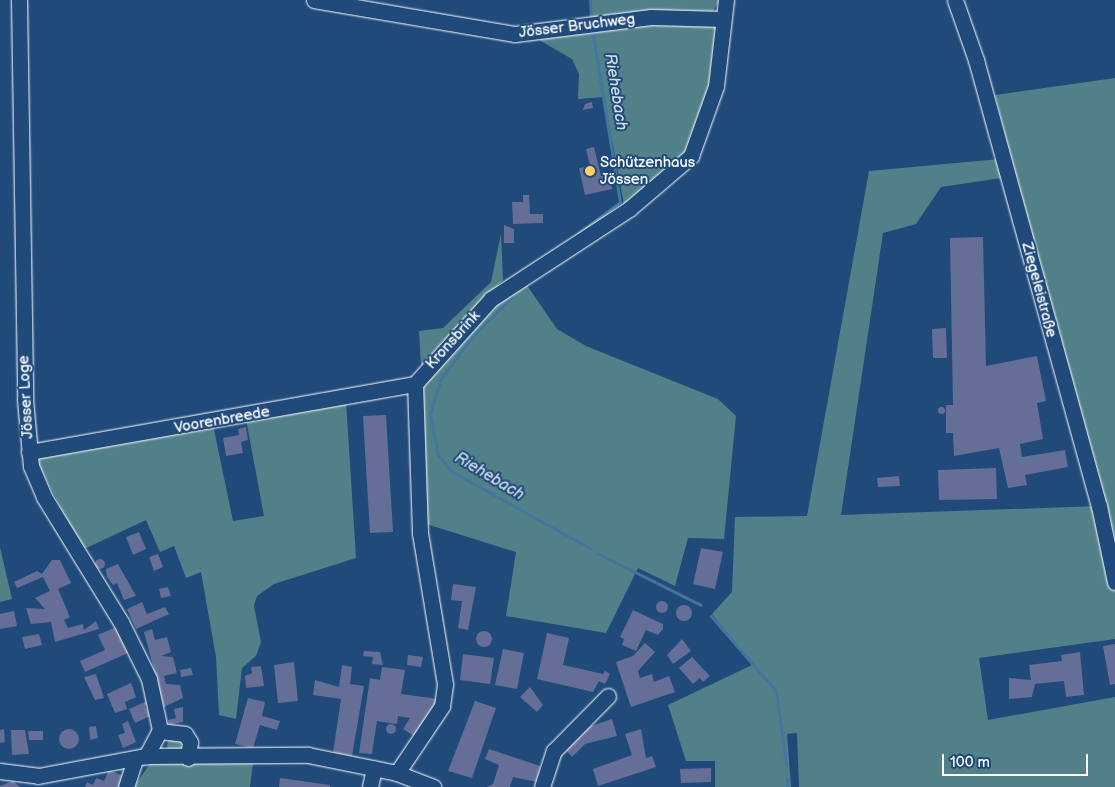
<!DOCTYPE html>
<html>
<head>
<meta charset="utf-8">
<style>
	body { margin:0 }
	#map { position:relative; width:1115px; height:787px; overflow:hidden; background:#1f4a7a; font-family:"Balsamiq Sans",sans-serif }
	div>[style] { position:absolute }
	.green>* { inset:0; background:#528089 }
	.round { border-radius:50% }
	.stream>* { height:3px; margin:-1.5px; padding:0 1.5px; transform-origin:1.5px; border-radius:1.5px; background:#41769e }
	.building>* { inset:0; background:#656e97 }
	.roads { filter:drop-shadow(0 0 1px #fff) drop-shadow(0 0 1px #fff) }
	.minor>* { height:15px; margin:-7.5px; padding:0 7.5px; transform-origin:7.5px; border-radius:7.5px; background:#1f4a7a }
	.dots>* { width:14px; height:14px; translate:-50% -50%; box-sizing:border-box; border:2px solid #1f4a7a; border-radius:50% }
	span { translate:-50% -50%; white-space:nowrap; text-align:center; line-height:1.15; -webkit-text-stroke:4px #1f4a7a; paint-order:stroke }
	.street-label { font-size:15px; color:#fff }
	.poi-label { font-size:15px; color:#fff }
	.left { translate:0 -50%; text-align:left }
	.water-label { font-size:16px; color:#d0dde7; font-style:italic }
	.scale { position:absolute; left:942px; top:754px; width:146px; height:22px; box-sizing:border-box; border:2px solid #fff; border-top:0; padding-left:6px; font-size:15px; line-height:18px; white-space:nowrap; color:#fff; -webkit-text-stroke:4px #1f4a7a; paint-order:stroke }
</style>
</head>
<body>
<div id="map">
	<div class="green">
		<div style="clip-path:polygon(590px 0,719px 0,712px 14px,591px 23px)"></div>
		<div style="clip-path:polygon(652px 19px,714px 26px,718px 32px,711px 92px,693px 147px,624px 205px,604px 97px,578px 99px,579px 74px,572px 59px,534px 37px)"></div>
		<div style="clip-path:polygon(1115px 78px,1115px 639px,979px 658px,988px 720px,1115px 697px,1115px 787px,799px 787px,797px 733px,787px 734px,791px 787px,715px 787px,715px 761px,686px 761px,668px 705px,752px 665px,712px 614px,732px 592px,735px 517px,807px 516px,869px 171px,1000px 159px,1008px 177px,941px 187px,916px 224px,883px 233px,841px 515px,1099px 506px,995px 95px)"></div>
		<div style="clip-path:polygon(501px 234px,503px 280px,421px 366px,419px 331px,443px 328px,491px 282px)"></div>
		<div style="clip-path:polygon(526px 284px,557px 329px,586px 346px,718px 399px,736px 416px,724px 539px,688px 538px,675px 586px,638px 568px,606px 633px,506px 616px,516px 552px,420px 522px,419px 400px,430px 372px,486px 311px)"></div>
		<div style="clip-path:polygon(346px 401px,356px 558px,274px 584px,257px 596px,254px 606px,261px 642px,256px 656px,242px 668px,236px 719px,219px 715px,216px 657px,201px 572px,186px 578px,174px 546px,160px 552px,146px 520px,82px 550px,37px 461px,41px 457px,213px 425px,233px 521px,264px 516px,246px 419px)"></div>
		<div style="clip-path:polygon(0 547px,12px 599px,0 602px)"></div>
		<div class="round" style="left:167px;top:738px;width:14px;height:14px"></div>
		<div style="clip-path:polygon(155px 763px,253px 763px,250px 787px,134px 787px,149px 765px)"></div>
	</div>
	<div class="stream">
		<div style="left:590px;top:0;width:19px;rotate:87deg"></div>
		<div style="left:579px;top:233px;width:51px;rotate:-37.1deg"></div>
		<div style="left:620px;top:202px;width:175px;rotate:-99.2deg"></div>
		<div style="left:512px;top:297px;width:59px;rotate:135deg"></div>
		<div style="left:470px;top:339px;width:49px;rotate:125.9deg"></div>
		<div style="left:441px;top:379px;width:36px;rotate:108deg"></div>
		<div style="left:430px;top:413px;width:43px;rotate:79.2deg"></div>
		<div style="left:438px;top:455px;width:21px;rotate:51deg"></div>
		<div style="left:451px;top:471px;width:160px;rotate:29.1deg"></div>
		<div style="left:597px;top:553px;width:116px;rotate:26.6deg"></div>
		<div style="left:711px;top:616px;width:99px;rotate:49.1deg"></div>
		<div style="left:776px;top:691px;width:74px;rotate:82.2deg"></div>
		<div style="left:787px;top:778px;width:9px;rotate:90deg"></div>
	</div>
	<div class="building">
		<div style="clip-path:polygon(592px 102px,593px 108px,583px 110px,585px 104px)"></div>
		<div style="clip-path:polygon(594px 147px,601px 176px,610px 174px,612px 189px,585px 195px,579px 168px,590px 166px,586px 149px)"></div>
		<div style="clip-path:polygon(523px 195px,529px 195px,530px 214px,543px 214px,543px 223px,513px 224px,512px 202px,523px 202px)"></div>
		<div style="clip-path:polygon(504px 225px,514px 229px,514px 243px,504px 243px)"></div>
		<div style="clip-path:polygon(983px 237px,986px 366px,1037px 356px,1046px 401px,1037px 403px,1043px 439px,1020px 444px,1022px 457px,1065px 450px,1068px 467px,1025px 475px,1027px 485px,1008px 488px,999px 448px,954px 456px,953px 433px,946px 433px,946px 405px,953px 405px,950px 238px)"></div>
		<div style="clip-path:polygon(946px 328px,947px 358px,933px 358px,932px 329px)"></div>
		<div class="round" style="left:937.5px;top:406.5px;width:7px;height:7px"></div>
		<div style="clip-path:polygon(386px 415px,393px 532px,370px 533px,363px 416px)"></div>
		<div style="clip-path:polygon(246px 427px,248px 440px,241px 442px,243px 453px,226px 456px,223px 438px,239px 435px,238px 429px)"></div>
		<div style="clip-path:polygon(996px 468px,997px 499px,939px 500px,938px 470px)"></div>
		<div style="clip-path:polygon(899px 476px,900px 486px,878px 487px,877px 478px)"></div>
		<div style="clip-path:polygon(139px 532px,146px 549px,133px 555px,126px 537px)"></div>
		<div style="clip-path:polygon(701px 548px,723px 552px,715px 589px,693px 584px)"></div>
		<div style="clip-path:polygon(158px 554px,163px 567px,154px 571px,149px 557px)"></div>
		<div class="round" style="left:95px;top:559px;width:10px;height:10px"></div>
		<div style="clip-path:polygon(52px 560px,60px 560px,71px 583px,58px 589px,70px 617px,64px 620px,68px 628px,83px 624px,84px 630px,96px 621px,99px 629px,55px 642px,51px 622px,31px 624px,26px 608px,45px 609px,35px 598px,50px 591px,43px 577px,17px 588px,14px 582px,37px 571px,42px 574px)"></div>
		<div style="clip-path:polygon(118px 564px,136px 596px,124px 600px,117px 583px,113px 585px,107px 577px,106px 569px)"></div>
		<div style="clip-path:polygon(453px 584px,476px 587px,468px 630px,458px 628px,462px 601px,451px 600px)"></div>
		<div style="clip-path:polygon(168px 587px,171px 596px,161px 598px,159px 589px)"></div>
		<div class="round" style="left:656px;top:601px;width:12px;height:12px"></div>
		<div style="clip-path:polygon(142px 602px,147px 614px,165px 607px,169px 614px,136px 629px,127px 609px)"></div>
		<div class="round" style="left:676px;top:605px;width:16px;height:16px"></div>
		<div style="clip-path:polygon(633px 610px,663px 624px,663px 629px,658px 635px,646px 630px,636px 651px,622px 645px,624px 639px,620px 637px)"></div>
		<div style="clip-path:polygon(14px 611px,17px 626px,0 629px,0 614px)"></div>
		<div style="clip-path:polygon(116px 627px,128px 653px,85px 672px,80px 661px,105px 650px,98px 635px)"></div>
		<div style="clip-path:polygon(152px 629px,155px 640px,167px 637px,171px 652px,161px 656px,173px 657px,177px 673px,164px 676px,166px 684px,180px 685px,183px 698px,164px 707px,144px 632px)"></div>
		<div class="round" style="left:476px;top:631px;width:16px;height:16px"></div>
		<div style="clip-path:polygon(547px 633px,569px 638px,563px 665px,603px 674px,605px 671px,610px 674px,605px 684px,599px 681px,593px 692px,537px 679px)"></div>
		<div style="clip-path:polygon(39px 634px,42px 645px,25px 649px,22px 637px)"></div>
		<div style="clip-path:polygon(682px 639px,691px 651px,673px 664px,667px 655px)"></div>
		<div style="clip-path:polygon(645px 643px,655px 652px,638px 671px,640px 678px,652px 674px,654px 682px,669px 676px,675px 692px,631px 707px,616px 662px,633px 656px)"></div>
		<div style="clip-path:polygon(1115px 644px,1115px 684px,1110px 685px,1103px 646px)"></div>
		<div style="clip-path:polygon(503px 649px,524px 653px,517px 689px,495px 685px)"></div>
		<div style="clip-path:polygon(364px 651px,380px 652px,383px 665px,372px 664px,373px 657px,363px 656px)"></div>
		<div style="clip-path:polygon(1080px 652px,1084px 695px,1066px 697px,1064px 681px,1035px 684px,1032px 697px,1009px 699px,1009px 678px,1031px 680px,1029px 665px,1062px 661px,1061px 655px)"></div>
		<div style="clip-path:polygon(463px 654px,494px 658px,490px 684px,460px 680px)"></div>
		<div style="clip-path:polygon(408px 655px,423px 657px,421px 667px,407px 665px)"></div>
		<div style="clip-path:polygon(692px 657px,710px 676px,703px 682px,700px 678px,693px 684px,679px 668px)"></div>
		<div style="clip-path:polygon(294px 662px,298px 701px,278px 703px,274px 665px)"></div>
		<div style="clip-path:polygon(342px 665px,352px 667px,350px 684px,364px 686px,352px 756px,333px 753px,341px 699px,313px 695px,315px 680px,339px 687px)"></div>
		<div style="clip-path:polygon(261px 666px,264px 686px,246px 688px,245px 676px,252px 673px,251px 667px)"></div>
		<div style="clip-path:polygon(382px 667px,405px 670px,401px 694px,438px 699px,417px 738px,403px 729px,410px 718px,398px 716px,397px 724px,377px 721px,372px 754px,359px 753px,370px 678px,380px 680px)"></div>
		<div style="clip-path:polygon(191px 668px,193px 675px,181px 677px,180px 670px)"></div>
		<div style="clip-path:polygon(96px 674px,104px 698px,95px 700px,84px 677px)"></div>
		<div style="clip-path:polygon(131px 683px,136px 697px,125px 702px,127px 709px,115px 713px,107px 694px)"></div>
		<div style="clip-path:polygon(530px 687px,543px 705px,537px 712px,520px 697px)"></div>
		<div style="clip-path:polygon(248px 698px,265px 702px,262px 716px,280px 721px,277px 730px,260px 725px,253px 748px,235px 744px)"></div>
		<div style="clip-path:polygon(149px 700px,150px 704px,145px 706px,150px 716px,135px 723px,129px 709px)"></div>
		<div style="clip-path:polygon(475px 701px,496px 708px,472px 778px,448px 771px)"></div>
		<div style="clip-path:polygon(183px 707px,183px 722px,169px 725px,168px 720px,176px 718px,174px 709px)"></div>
		<div style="clip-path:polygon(612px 719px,617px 736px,585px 744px,572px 757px,563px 747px,580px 730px)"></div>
		<div style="clip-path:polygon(128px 721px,136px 742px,123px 748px,118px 735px,125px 733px,122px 724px)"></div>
		<div class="round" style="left:386px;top:724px;width:10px;height:10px"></div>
		<div style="clip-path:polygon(96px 726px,98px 738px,90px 740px,89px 727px)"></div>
		<div style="clip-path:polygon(4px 729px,5px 742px,0 743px,0 730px)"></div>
		<div style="clip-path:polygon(641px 729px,646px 758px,652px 756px,656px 767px,598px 786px,593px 769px,632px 755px,625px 734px)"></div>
		<div class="round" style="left:59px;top:729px;width:20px;height:20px"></div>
		<div style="clip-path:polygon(11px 730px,25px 730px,29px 754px,12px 755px)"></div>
		<div style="clip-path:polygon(28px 731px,43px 731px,43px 740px,29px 740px)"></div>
		<div style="clip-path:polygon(489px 749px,540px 766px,537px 782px,513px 777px,510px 787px,487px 787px,493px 784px,499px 765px,485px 759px)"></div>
		<div style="clip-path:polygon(711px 768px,711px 782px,681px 783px,680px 769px)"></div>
		<div style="clip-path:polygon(109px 770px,124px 776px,120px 787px,85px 787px,87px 782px,93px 785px,96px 778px,104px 781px)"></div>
		<div style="clip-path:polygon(280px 778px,330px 785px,330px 787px,279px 787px)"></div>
		<div style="clip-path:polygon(13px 781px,20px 787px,0 787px,0 786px)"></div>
	</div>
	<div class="roads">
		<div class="minor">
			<div style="left:19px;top:0;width:399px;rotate:89.1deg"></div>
			<div style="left:25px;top:399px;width:67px;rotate:84.9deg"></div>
			<div style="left:31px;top:466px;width:34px;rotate:67deg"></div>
			<div style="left:44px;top:497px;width:147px;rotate:58.4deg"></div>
			<div style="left:121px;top:622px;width:64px;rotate:63.8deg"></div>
			<div style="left:149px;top:679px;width:52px;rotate:77.8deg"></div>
			<div style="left:160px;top:730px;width:30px;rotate:118deg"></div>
			<div style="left:314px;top:0;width:204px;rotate:9.6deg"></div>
			<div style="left:515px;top:34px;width:137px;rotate:-7.1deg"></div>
			<div style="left:651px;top:17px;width:72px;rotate:1.6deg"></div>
			<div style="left:955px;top:0;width:64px;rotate:70.7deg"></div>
			<div style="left:976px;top:60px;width:463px;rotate:74.6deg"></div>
			<div style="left:1099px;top:506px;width:78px;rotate:78.1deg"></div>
			<div style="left:29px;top:452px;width:392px;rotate:-10deg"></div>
			<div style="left:160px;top:731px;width:25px;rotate:7deg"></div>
			<div style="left:185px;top:734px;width:9px;rotate:58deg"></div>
			<div style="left:190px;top:742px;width:16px;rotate:97deg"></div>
			<div style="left:0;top:771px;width:38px;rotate:7deg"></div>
			<div style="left:38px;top:776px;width:110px;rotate:-10.5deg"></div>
			<div style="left:146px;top:756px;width:162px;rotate:-0.4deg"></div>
			<div style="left:308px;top:755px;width:91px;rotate:11.4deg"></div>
			<div style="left:397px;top:773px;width:39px;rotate:21deg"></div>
			<div style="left:397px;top:773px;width:81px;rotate:-56.1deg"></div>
			<div style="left:442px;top:706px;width:22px;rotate:-82deg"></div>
			<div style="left:445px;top:684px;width:153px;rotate:-99.4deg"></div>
			<div style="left:420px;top:533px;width:149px;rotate:-91.9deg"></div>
			<div style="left:415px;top:384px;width:114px;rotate:-48.2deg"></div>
			<div style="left:491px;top:299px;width:165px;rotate:-33.1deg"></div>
			<div style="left:629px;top:209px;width:82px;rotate:-40.5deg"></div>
			<div style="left:691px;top:156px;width:74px;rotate:-70.3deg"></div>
			<div style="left:716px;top:86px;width:87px;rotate:-83.4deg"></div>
			<div style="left:126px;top:787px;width:28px;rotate:-72deg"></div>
			<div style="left:370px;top:787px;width:19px;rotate:-78deg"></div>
			<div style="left:542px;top:787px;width:38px;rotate:-72deg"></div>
			<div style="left:554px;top:751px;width:77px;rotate:-45.5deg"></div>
		</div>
	</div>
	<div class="dots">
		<div style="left:590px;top:171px;background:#ffd166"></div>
	</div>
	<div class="street-label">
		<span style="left:577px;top:26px;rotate:-7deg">Jösser Bruchweg</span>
		<span style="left:1039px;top:290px;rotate:75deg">Ziegeleistraße</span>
		<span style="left:453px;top:340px;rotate:-48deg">Kronsbrink</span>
		<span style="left:26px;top:397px;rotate:-93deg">Jösser Loge</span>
		<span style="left:222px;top:420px;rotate:-10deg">Voorenbreede</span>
	</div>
	<div class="poi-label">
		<span class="left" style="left:600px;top:171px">Schützenhaus<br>Jössen</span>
	</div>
	<div class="water-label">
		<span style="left:615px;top:92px;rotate:81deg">Riehebach</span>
		<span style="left:489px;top:477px;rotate:31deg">Riehebach</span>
	</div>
	<div class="scale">100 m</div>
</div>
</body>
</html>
